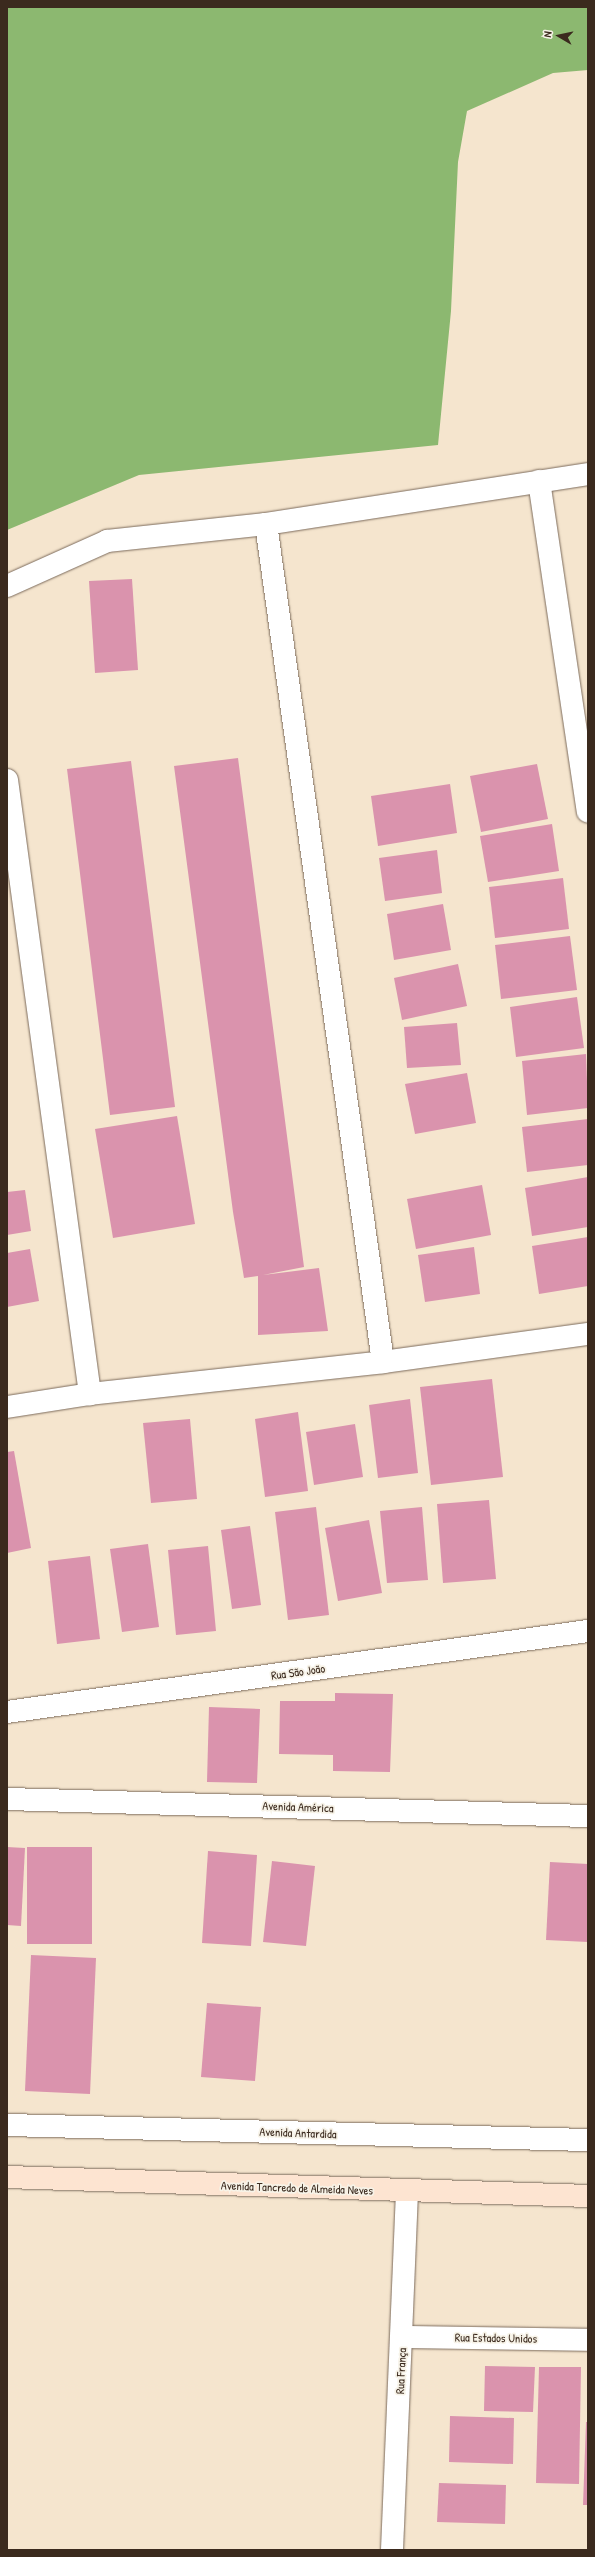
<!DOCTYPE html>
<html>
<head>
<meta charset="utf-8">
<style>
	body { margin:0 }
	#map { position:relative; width:595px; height:2557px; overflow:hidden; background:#f5e5ce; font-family:"Patrick Hand",sans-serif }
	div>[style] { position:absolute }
	.forest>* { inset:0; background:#8cb870 }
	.building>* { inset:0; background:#da93ad }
	.roads { filter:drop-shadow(0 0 1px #7c6b5c) drop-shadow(0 0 1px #7c6b5c) }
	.minor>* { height:22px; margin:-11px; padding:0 11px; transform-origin:11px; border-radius:11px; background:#fff }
	.secondary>* { height:22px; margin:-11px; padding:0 11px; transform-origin:11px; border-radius:11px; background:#fde4d1 }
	span { translate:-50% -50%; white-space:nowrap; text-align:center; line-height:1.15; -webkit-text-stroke:3.5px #f7f3e8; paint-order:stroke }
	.street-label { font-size:12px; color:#3b2a1e }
	.frame { position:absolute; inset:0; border:8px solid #3b2a1e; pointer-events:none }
	.north { position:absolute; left:539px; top:16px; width:40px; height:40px; -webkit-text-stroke:3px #f7f3e8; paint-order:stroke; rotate:279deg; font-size:11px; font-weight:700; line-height:16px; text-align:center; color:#3b2a1e }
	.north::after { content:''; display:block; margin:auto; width:14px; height:18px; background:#3b2a1e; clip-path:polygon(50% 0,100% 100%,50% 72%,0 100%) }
</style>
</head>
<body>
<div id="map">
	<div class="forest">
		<div style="clip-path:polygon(7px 7px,587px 7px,588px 70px,553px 73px,467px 111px,458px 162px,451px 311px,438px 445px,139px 475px,7px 530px)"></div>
	</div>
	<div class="building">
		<div style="clip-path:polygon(132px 579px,138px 670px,95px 673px,89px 581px)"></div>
		<div style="clip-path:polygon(238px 758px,304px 1267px,263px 1275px,319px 1268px,328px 1331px,258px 1335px,258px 1276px,244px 1278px,233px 1212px,174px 766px)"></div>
		<div style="clip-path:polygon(131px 761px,175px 1107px,110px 1115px,67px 769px)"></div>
		<div style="clip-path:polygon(537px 764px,548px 819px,481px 832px,470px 776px)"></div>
		<div style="clip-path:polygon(450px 784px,457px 833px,378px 846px,371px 796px)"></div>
		<div style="clip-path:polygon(552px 824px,559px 871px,488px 882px,480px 836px)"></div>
		<div style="clip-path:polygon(437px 850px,442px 893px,385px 901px,379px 858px)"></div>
		<div style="clip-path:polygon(563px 878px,569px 929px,495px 938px,489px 887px)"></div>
		<div style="clip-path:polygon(443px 904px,451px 950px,394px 960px,387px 914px)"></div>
		<div style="clip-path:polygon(570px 936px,577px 990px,501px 999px,495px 945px)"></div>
		<div style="clip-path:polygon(458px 964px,467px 1006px,402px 1020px,394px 978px)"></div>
		<div style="clip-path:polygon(577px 997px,584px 1048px,516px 1057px,510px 1007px)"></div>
		<div style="clip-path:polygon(457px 1023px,461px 1065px,407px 1068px,404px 1027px)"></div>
		<div style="clip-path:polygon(586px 1054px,588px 1108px,527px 1115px,522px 1061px)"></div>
		<div style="clip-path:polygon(467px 1073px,476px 1123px,415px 1134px,405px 1084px)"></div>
		<div style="clip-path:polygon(177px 1116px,195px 1224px,113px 1238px,95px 1129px)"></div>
		<div style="clip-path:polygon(588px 1119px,588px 1165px,527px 1172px,522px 1127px)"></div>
		<div style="clip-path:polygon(588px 1177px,588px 1227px,532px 1236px,525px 1188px)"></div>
		<div style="clip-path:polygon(482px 1185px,491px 1235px,416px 1249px,407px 1199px)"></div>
		<div style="clip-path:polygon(25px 1190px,31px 1231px,7px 1235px,7px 1192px)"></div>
		<div style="clip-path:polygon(588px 1237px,588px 1286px,539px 1294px,532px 1246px)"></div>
		<div style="clip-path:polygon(474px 1247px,480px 1294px,425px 1302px,418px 1255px)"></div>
		<div style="clip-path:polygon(30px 1249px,39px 1301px,7px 1307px,7px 1253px)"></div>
		<div style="clip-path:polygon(492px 1379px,503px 1477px,431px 1485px,420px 1387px)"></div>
		<div style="clip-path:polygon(410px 1399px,418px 1473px,378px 1478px,369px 1405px)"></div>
		<div style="clip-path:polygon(298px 1412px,308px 1491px,265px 1497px,255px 1419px)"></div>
		<div style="clip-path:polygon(190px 1419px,197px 1499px,151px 1503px,143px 1423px)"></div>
		<div style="clip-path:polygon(355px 1424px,363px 1477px,314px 1485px,306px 1432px)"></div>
		<div style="clip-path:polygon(14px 1451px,31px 1548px,7px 1553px,7px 1452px)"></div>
		<div style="clip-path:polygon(489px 1500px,496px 1579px,443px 1583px,437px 1504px)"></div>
		<div style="clip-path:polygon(316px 1507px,329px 1615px,288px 1620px,275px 1512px)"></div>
		<div style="clip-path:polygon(422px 1507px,428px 1580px,387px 1583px,380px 1511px)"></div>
		<div style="clip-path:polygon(369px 1520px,382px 1593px,338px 1601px,325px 1528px)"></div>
		<div style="clip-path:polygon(250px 1526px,261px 1605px,232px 1609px,221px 1530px)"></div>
		<div style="clip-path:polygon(148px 1544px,159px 1627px,122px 1632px,110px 1549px)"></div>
		<div style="clip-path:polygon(208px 1546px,216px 1631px,176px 1635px,168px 1550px)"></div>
		<div style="clip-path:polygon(90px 1556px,100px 1639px,57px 1644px,48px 1561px)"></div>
		<div style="clip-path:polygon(335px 1693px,393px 1694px,390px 1772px,333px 1771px,333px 1755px,279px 1754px,280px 1701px,335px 1701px)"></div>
		<div style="clip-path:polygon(209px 1707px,260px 1709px,257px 1783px,207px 1782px)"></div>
		<div style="clip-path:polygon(7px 1847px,25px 1848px,21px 1926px,7px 1925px)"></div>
		<div style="clip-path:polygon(27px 1847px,92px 1847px,92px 1944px,27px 1944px)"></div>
		<div style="clip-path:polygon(208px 1851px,257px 1855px,251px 1946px,202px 1943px)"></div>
		<div style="clip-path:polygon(272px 1861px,315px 1866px,306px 1946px,263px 1942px)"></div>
		<div style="clip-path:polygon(550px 1862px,588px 1864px,588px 1942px,546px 1940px)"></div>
		<div style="clip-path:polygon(31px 1955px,96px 1958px,90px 2094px,25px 2091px)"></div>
		<div style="clip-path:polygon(207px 2003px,261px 2007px,255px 2081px,201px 2077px)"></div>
		<div style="clip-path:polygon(485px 2366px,535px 2367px,533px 2412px,484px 2411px)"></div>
		<div style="clip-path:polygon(539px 2367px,581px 2367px,579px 2484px,536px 2483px)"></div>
		<div style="clip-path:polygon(450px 2416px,514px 2418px,513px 2464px,449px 2462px)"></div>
		<div style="clip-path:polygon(586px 2422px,588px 2422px,588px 2505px,583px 2505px)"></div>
		<div style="clip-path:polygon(439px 2483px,506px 2485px,505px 2524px,437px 2522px)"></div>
	</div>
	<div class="roads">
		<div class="minor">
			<div style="left:539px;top:481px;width:334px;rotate:81.6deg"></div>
			<div style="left:266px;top:524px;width:846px;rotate:82.05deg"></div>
			<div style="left:7px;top:586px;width:110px;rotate:-24.2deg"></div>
			<div style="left:107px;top:541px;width:160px;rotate:-6.1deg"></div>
			<div style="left:266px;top:524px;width:326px;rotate:-8.8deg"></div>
			<div style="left:7px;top:780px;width:620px;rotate:82.3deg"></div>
			<div style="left:7px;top:1407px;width:84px;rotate:-8.9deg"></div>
			<div style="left:90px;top:1394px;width:295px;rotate:-6.2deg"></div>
			<div style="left:383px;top:1362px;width:207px;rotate:-7.8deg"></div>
			<div style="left:7px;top:1712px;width:587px;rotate:-7.94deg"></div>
			<div style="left:7px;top:1799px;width:581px;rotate:1.68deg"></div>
			<div style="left:7px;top:2125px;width:581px;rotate:1.48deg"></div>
			<div style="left:403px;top:2337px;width:185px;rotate:0.9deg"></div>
			<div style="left:392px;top:2550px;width:358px;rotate:-87.6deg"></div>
		</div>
		<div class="secondary">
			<div style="left:7px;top:2177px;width:581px;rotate:1.87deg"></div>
		</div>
	</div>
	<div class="street-label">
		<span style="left:298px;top:1672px;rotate:-8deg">Rua São João</span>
		<span style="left:298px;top:1807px;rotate:2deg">Avenida América</span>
		<span style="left:298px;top:2133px;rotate:2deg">Avenida Antardida</span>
		<span style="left:297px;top:2188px;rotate:2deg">Avenida Tancredo de Almeida Neves</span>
		<span style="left:496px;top:2338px;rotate:1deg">Rua Estados Unidos</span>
		<span style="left:401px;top:2371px;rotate:-87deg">Rua França</span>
	</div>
	<div class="frame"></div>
	<div class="north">N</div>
</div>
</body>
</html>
